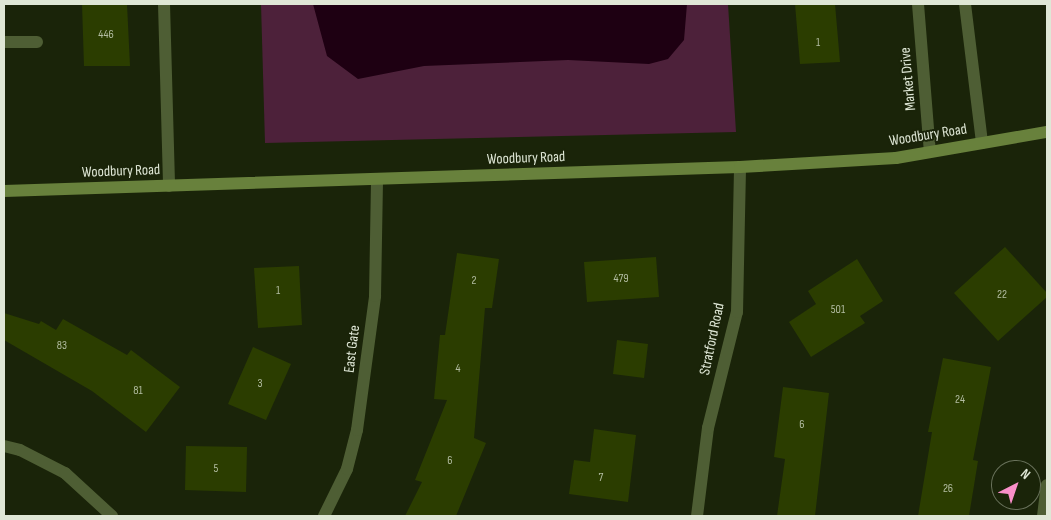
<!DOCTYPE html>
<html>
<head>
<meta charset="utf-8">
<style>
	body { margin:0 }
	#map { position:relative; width:1051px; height:520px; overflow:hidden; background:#1a2409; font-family:"Sofia Sans Condensed",sans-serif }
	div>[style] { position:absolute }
	.green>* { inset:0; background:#4d213a }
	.water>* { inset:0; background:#1e0012 }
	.building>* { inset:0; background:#2b3d00 }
	.lane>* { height:12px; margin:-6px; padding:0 6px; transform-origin:6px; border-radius:6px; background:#4e5e34 }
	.street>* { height:12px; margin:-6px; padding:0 6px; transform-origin:6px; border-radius:6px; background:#4e5e34 }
	.secondary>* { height:12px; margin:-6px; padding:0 6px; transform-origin:6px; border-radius:6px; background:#68813c }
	span { translate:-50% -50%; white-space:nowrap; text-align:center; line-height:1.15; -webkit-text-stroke:4px #1a2409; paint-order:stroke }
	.number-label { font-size:12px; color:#b2bca0 }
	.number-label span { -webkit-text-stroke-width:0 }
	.street-label { font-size:15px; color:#dfe7d6 }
	.frame { position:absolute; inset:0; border:5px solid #dfe7d6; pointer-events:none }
	.north { position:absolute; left:991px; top:460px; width:50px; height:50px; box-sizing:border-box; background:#1a2409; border:1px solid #69725b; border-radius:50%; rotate:41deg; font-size:14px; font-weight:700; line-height:20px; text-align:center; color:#dfe7d6 }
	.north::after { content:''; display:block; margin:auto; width:18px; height:22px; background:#f98fc9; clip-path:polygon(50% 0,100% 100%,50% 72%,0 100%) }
</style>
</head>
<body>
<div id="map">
	<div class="green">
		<div style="clip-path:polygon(261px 4px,728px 4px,736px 132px,265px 143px)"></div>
	</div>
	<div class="water">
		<div style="clip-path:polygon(313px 4px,687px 4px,684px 40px,668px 59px,649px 64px,568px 60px,424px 66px,358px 79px,327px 56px)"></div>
	</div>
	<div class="building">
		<div style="clip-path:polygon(82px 4px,127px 4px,130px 66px,84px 66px)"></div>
		<div style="clip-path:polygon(795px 4px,835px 4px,840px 62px,800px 64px)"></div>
		<div style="clip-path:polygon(1005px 247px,1047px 293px,1047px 297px,998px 341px,954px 293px)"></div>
		<div style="clip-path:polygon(457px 253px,499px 259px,492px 308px,485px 308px,474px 438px,486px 443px,456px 516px,405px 516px,422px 482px,415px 480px,447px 400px,434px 399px,440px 335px,445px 335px)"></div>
		<div style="clip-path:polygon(656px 257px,659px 297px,587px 302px,584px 262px)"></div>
		<div style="clip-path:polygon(857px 259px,883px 301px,860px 316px,865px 323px,811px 357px,789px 322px,816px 304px,808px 291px)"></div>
		<div style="clip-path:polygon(299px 266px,302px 325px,258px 328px,254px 268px)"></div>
		<div style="clip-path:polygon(4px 313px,39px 324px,41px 321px,56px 330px,63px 319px,127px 355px,131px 350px,180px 387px,146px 432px,92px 391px,4px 340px)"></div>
		<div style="clip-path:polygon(617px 340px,648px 344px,644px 378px,613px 374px)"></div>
		<div style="clip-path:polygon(253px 347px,291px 364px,266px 420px,228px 404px)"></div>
		<div style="clip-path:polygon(943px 358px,991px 367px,973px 460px,978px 461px,969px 516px,918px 516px,932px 432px,928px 432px)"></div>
		<div style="clip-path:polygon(783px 387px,829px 393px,815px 516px,777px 516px,785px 459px,774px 457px)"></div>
		<div style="clip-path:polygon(594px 429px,636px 435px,628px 502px,569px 494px,574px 460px,590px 462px)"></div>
		<div style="clip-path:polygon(186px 446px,247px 447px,246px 492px,185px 490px)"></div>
	</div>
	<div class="lane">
		<div style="left:164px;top:4px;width:182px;rotate:88.4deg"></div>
		<div style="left:4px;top:42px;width:33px"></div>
	</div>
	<div class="street">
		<div style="left:918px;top:4px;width:148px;rotate:85.4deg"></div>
		<div style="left:965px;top:4px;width:140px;rotate:83deg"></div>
		<div style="left:4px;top:446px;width:16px;rotate:14deg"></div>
		<div style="left:20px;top:450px;width:51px;rotate:27.1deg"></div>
		<div style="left:65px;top:473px;width:64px;rotate:42.5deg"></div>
		<div style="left:324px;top:516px;width:52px;rotate:-63.9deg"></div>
		<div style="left:347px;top:469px;width:40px;rotate:-75.6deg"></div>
		<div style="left:357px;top:430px;width:135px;rotate:-82.3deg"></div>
		<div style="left:375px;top:296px;width:117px;rotate:-89deg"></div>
		<div style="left:697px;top:516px;width:89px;rotate:-82.9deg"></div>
		<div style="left:708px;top:428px;width:120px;rotate:-76deg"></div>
		<div style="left:737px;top:312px;width:145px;rotate:-88.8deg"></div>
		<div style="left:1043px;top:516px;width:31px;rotate:-83deg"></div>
	</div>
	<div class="secondary">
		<div style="left:4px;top:191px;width:736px;rotate:-1.87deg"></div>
		<div style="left:740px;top:167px;width:156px;rotate:-3.3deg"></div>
		<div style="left:896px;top:158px;width:153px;rotate:-9.8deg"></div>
	</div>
	<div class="number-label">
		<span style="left:106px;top:35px">446</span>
		<span style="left:818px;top:43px">1</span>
		<span style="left:621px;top:279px">479</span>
		<span style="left:474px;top:281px">2</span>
		<span style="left:278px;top:291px">1</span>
		<span style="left:1002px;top:295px">22</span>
		<span style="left:838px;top:310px">501</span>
		<span style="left:62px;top:346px">83</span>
		<span style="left:458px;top:369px">4</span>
		<span style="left:260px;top:384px">3</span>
		<span style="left:138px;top:391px">81</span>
		<span style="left:960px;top:400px">24</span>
		<span style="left:802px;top:425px">6</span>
		<span style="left:450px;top:461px">6</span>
		<span style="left:216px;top:469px">5</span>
		<span style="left:601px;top:478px">7</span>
		<span style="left:948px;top:489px">26</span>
	</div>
	<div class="street-label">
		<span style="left:908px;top:79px;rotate:-95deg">Market Drive</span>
		<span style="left:928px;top:135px;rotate:-9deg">Woodbury Road</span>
		<span style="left:526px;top:158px;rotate:-2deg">Woodbury Road</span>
		<span style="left:121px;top:171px;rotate:-2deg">Woodbury Road</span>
		<span style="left:712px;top:339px;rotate:-78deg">Stratford Road</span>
		<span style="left:352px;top:349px;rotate:-83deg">East Gate</span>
	</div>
	<div class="frame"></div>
	<div class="north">N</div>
</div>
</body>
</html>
